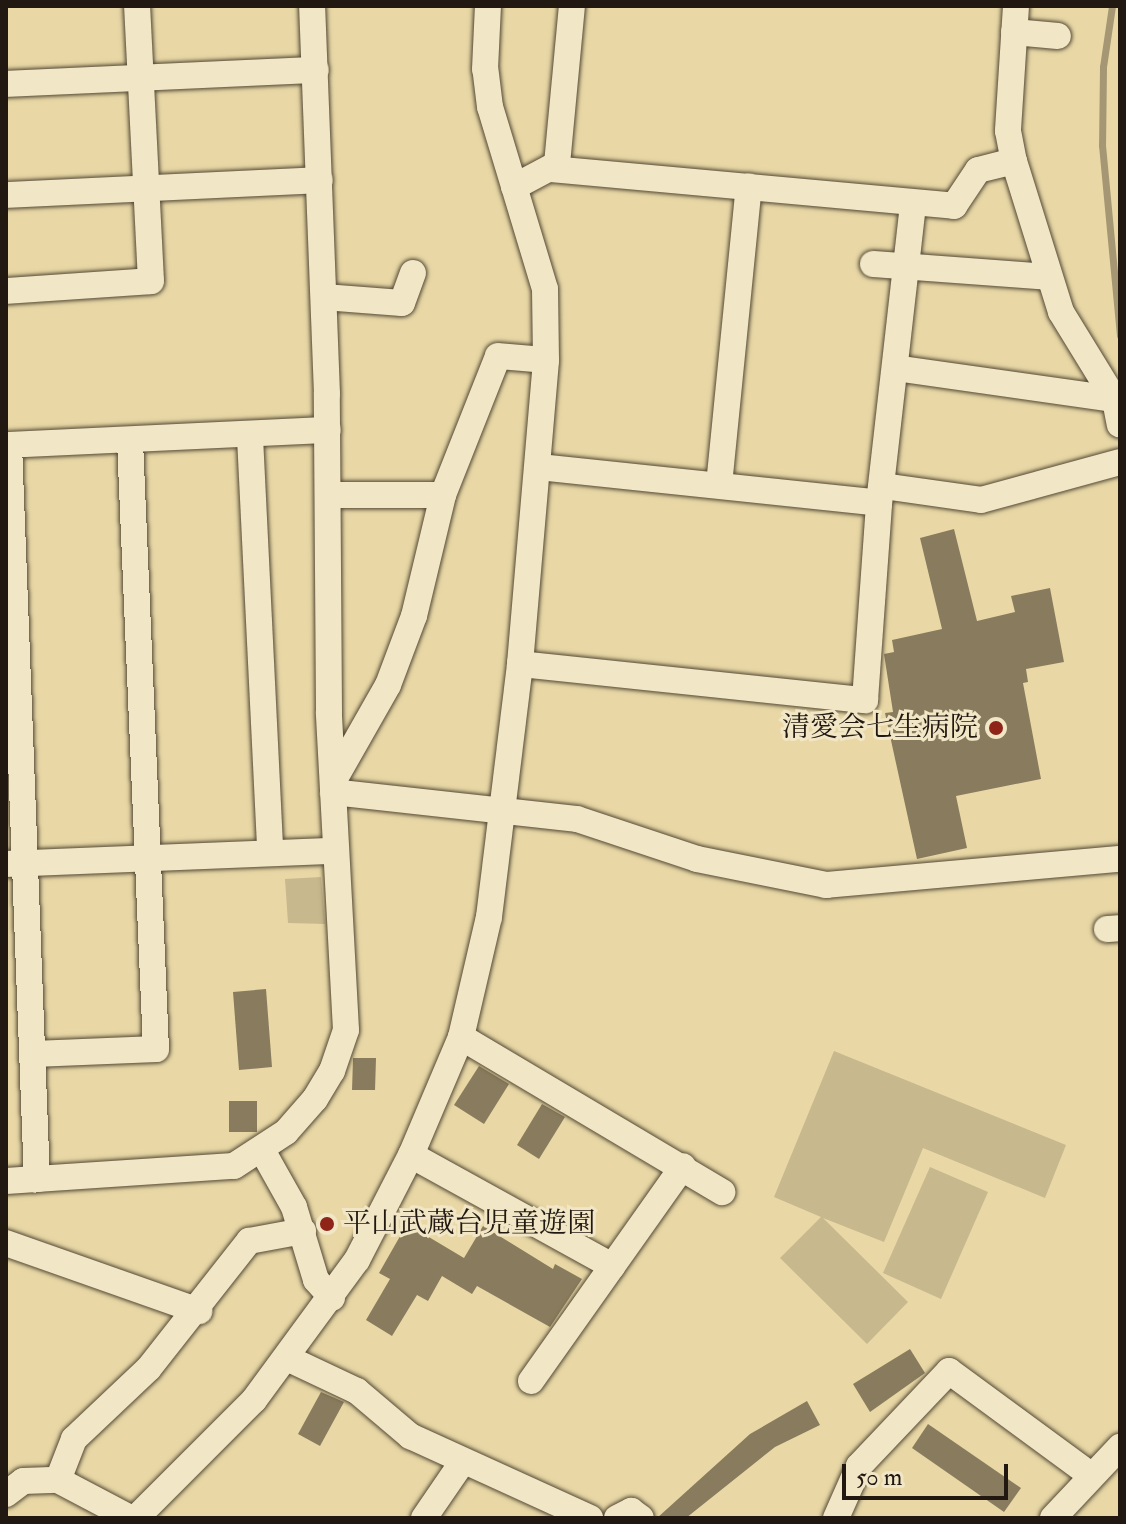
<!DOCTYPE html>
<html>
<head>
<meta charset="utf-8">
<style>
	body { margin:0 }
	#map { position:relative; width:1126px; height:1524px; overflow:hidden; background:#e9d8a6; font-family:"IM FELL Double Pica","Noto Serif JP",serif }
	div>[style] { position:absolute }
	.green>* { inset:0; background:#c7b88d }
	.stream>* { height:7px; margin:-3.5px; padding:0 3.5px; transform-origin:3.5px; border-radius:3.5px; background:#a59773 }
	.building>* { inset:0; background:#897c5e }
	.roads { filter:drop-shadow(0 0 2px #534936) drop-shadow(0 0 2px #534936) }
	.minor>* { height:26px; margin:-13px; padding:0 13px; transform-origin:13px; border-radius:13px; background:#f1e6c5 }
	.dots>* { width:22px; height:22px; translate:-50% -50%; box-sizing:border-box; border:4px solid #f1e6c5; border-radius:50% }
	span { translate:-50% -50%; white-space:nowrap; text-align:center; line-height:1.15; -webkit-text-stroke:6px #f1e6c5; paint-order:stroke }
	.poi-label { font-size:28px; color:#211911 }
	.right { translate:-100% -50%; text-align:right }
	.left { translate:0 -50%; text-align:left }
	.frame { position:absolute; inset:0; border:8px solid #211911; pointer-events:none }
	.scale { position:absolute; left:842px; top:1464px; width:166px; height:36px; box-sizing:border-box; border:4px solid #211911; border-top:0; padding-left:10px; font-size:24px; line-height:28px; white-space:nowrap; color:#211911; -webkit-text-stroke:6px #f1e6c5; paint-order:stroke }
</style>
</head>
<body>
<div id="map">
	<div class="green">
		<div style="clip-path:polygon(321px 877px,325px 924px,288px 923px,285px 879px)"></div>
		<div style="clip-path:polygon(834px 1051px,1066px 1145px,1045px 1198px,923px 1148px,884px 1242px,823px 1218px,908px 1302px,867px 1344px,780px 1258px,821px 1217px,774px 1197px)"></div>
		<div style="clip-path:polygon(930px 1167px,988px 1192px,941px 1299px,883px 1273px)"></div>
	</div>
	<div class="stream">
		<div style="left:1112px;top:6px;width:62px;rotate:98.4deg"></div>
		<div style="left:1103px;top:67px;width:78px;rotate:90.7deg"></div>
		<div style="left:1102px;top:145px;width:191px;rotate:84.6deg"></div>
	</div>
	<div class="building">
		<div style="clip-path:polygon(954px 529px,977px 621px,1015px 612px,1011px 596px,1050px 588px,1064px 662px,1026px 669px,1028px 682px,1023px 683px,1041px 779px,956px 796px,967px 848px,917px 859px,885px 713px,893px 712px,884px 654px,894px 652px,892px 640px,942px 629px,920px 538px)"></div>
		<div style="clip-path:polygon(266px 989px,272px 1067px,239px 1070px,233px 992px)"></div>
		<div style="clip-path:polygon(353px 1058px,376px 1058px,375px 1090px,352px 1090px)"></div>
		<div style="clip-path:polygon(479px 1066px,509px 1084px,484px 1124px,454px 1105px)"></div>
		<div style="clip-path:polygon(229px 1101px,257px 1101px,257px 1132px,229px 1132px)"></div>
		<div style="clip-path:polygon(542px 1104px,565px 1117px,539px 1159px,517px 1145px)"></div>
		<div style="clip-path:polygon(407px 1224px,464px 1258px,483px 1226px,553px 1269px,555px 1264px,582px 1279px,550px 1327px,477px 1286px,472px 1294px,442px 1276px,428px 1301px,417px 1295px,392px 1336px,366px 1320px,390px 1279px,379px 1273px)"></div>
		<div style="clip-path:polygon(910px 1349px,925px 1373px,870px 1412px,853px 1384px)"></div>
		<div style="clip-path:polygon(321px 1392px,344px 1402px,320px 1446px,298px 1434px)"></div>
		<div style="clip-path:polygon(807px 1401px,820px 1425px,775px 1447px,686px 1518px,657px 1518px,750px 1434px)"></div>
		<div style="clip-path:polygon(928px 1424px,1021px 1488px,1004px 1512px,912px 1448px)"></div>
	</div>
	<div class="roads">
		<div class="minor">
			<div style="left:1016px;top:6px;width:125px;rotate:93.7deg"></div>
			<div style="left:1008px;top:131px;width:31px;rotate:79deg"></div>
			<div style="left:1014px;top:161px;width:158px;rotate:72.7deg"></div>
			<div style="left:1061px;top:312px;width:103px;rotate:58.5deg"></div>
			<div style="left:1115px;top:400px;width:25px;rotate:79deg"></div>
			<div style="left:1014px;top:32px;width:44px;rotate:5.2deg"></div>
			<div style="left:6px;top:84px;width:310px;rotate:-2.6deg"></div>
			<div style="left:551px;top:169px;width:405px;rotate:5.2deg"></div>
			<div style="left:954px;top:206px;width:43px;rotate:-56.3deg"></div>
			<div style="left:978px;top:170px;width:37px;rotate:-14deg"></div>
			<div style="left:514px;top:187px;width:49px;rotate:-28.1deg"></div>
			<div style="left:557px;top:164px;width:159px;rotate:-84.6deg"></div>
			<div style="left:6px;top:195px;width:314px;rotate:-2.7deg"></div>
			<div style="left:873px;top:264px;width:176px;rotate:4.2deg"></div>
			<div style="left:6px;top:291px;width:145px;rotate:-3.9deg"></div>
			<div style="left:151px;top:281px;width:275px;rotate:-92.9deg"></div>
			<div style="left:324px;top:297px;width:78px;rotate:4.4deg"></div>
			<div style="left:402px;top:303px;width:32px;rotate:-70deg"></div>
			<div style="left:895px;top:368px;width:227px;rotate:8.1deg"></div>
			<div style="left:250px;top:437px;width:415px;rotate:87.2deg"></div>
			<div style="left:6px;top:445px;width:322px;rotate:-2.7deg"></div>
			<div style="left:9px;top:445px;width:735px;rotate:87.82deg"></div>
			<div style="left:539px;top:467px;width:342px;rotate:6deg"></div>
			<div style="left:719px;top:485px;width:300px;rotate:-84.3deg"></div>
			<div style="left:883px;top:486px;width:99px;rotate:8.1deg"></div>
			<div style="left:981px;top:500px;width:144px;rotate:-15.3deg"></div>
			<div style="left:328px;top:495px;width:115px"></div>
			<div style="left:520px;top:664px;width:347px;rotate:6deg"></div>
			<div style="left:865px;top:700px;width:197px;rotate:-85.9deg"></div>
			<div style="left:879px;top:503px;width:300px;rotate:-83.5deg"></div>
			<div style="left:334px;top:780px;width:109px;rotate:-60.4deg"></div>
			<div style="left:388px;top:685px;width:74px;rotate:-69.4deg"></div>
			<div style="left:414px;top:616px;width:124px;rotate:-76.5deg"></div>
			<div style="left:443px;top:495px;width:149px;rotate:-68.4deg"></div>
			<div style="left:498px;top:356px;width:48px;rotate:4.8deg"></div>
			<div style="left:333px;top:792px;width:245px;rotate:6.3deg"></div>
			<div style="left:577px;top:819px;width:126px;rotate:18.4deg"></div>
			<div style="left:697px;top:859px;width:132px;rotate:11.4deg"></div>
			<div style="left:826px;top:885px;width:295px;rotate:-5.1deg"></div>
			<div style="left:6px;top:864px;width:328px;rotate:-2.3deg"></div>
			<div style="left:1107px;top:929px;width:13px;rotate:-4deg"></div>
			<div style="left:461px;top:1037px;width:304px;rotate:30.7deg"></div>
			<div style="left:34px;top:1054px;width:122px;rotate:-2.3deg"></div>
			<div style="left:156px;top:1049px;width:609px;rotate:-92.45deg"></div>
			<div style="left:262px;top:1150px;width:65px;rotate:60.7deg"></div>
			<div style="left:294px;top:1207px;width:76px;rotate:73.2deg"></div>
			<div style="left:316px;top:1280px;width:24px;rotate:48deg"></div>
			<div style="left:411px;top:1155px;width:230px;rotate:28.9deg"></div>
			<div style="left:6px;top:1181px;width:228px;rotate:-3.8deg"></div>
			<div style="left:234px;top:1166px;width:62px;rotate:-33.2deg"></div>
			<div style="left:286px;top:1132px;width:44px;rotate:-48.7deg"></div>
			<div style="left:315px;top:1099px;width:33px;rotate:-59deg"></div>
			<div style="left:332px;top:1071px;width:43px;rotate:-71.1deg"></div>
			<div style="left:346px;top:1030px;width:318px;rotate:-93.1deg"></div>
			<div style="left:329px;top:712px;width:318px;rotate:-90.4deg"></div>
			<div style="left:327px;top:394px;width:388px;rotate:-92.2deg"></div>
			<div style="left:6px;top:1243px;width:205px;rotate:19.4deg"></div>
			<div style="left:289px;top:1359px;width:75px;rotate:25.2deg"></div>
			<div style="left:357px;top:1391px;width:70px;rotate:40.3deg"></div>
			<div style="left:410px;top:1436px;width:198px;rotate:24.5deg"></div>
			<div style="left:531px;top:1381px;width:263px;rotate:-54.7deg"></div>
			<div style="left:58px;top:1480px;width:44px;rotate:-68.7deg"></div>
			<div style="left:74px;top:1439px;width:103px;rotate:-43.4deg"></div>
			<div style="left:149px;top:1368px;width:162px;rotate:-51.8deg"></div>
			<div style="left:249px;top:1241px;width:55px;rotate:-10.5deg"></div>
			<div style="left:6px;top:1494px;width:21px;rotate:-37deg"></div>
			<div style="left:23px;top:1481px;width:35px;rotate:-2deg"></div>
			<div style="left:58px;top:1480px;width:81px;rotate:27.8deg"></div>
			<div style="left:136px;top:1518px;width:167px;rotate:-45deg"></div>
			<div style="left:254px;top:1400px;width:174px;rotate:-53.7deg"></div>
			<div style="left:357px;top:1260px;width:118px;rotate:-62.8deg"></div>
			<div style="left:411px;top:1155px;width:128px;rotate:-67deg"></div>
			<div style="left:461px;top:1037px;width:123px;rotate:-76.9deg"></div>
			<div style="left:489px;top:917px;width:255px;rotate:-83deg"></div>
			<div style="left:520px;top:664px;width:305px;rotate:-85.1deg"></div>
			<div style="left:546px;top:360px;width:71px;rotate:-90.8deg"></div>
			<div style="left:545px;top:289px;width:190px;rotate:-106.8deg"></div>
			<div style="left:490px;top:107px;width:38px;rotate:-97deg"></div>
			<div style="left:485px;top:69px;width:63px;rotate:-87.3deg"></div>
			<div style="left:424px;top:1518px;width:69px;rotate:-55.6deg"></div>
			<div style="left:617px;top:1518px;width:16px;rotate:-27deg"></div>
			<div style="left:631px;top:1511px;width:12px;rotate:35deg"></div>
			<div style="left:836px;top:1518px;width:57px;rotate:-66.1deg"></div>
			<div style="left:859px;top:1466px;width:131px;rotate:-46.5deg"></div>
			<div style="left:949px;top:1371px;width:177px;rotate:36.3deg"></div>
			<div style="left:1053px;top:1518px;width:98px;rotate:-46.7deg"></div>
		</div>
	</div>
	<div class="dots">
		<div style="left:996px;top:728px;background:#8f2418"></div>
		<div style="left:327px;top:1224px;background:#8f2418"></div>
	</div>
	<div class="poi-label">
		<span class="right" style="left:978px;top:728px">清愛会七生病院</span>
		<span class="left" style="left:343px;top:1224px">平山武蔵台児童遊園</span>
	</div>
	<div class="frame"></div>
	<div class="scale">50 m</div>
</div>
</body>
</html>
